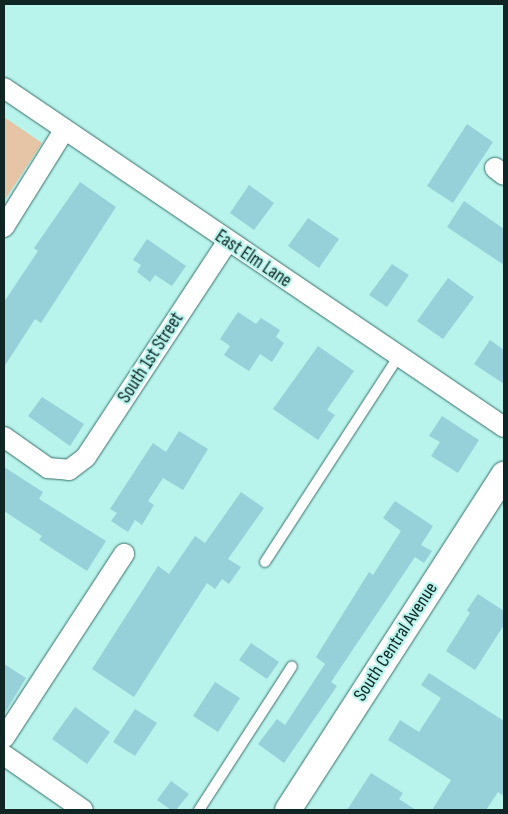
<!DOCTYPE html>
<html>
<head>
<meta charset="utf-8">
<style>
	body { margin:0 }
	#map { position:relative; width:508px; height:814px; overflow:hidden; background:#b9f4ec; font-family:"Sofia Sans Condensed",sans-serif }
	div>[style] { position:absolute }
	.green>* { inset:0; background:#e5c5a6 }
	.building>* { inset:0; background:#96d0d8 }
	.roads { filter:drop-shadow(0 0 1px #366e69) drop-shadow(0 0 1px #366e69) }
	.service>* { height:10px; margin:-5px; padding:0 5px; transform-origin:5px; border-radius:5px; background:#fff }
	.minor>* { height:20px; margin:-10px; padding:0 10px; transform-origin:10px; border-radius:10px; background:#fff }
	.tertiary>* { height:26px; margin:-13px; padding:0 13px; transform-origin:13px; border-radius:13px; background:#fff }
	span { translate:-50% -50%; white-space:nowrap; text-align:center; line-height:1.15; -webkit-text-stroke:4.5px #b9f4ec; paint-order:stroke }
	.street-label { font-size:19px; color:#0f2624 }
	.frame { position:absolute; inset:0; border:5px solid #0f2624; pointer-events:none }
</style>
</head>
<body>
<div id="map">
	<div class="green">
		<div style="clip-path:polygon(4px 117px,42px 143px,4px 201px)"></div>
	</div>
	<div class="building">
		<div style="clip-path:polygon(467px 124px,493px 142px,453px 203px,427px 186px)"></div>
		<div style="clip-path:polygon(80px 182px,116px 207px,41px 323px,35px 319px,4px 367px,4px 302px,38px 251px,34px 248px)"></div>
		<div style="clip-path:polygon(249px 185px,274px 203px,254px 230px,230px 213px)"></div>
		<div style="clip-path:polygon(464px 201px,504px 229px,504px 265px,447px 227px)"></div>
		<div style="clip-path:polygon(308px 218px,339px 239px,319px 268px,288px 246px)"></div>
		<div style="clip-path:polygon(147px 239px,186px 266px,172px 286px,155px 275px,150px 282px,137px 272px,141px 265px,133px 260px)"></div>
		<div style="clip-path:polygon(392px 264px,409px 275px,387px 307px,369px 295px)"></div>
		<div style="clip-path:polygon(448px 278px,474px 297px,443px 339px,417px 321px)"></div>
		<div style="clip-path:polygon(238px 312px,256px 324px,261px 318px,280px 330px,276px 337px,284px 343px,272px 362px,260px 354px,249px 371px,224px 355px,230px 346px,220px 339px)"></div>
		<div style="clip-path:polygon(490px 340px,504px 350px,504px 384px,474px 364px)"></div>
		<div style="clip-path:polygon(318px 346px,354px 371px,327px 410px,335px 415px,318px 440px,273px 409px)"></div>
		<div style="clip-path:polygon(42px 397px,84px 424px,70px 446px,28px 416px)"></div>
		<div style="clip-path:polygon(442px 416px,479px 440px,458px 473px,431px 456px,440px 442px,429px 436px)"></div>
		<div style="clip-path:polygon(179px 431px,208px 449px,183px 490px,163px 478px,148px 501px,154px 505px,142px 525px,135px 520px,128px 532px,111px 521px,117px 513px,110px 509px,153px 443px,166px 452px)"></div>
		<div style="clip-path:polygon(4px 467px,43px 492px,39px 499px,106px 541px,87px 571px,39px 540px,42px 536px,4px 511px)"></div>
		<div style="clip-path:polygon(241px 492px,264px 508px,228px 559px,241px 567px,229px 584px,222px 579px,215px 589px,207px 583px,134px 697px,92px 669px,158px 566px,169px 574px,195px 536px,205px 543px)"></div>
		<div style="clip-path:polygon(395px 501px,433px 526px,421px 545px,432px 551px,424px 563px,415px 557px,331px 682px,337px 686px,284px 763px,258px 744px,277px 719px,285px 725px,325px 664px,316px 657px,369px 572px,373px 575px,401px 531px,383px 518px)"></div>
		<div style="clip-path:polygon(478px 594px,504px 611px,504px 625px,475px 670px,446px 651px,470px 613px,467px 610px)"></div>
		<div style="clip-path:polygon(251px 643px,279px 662px,267px 679px,239px 660px)"></div>
		<div style="clip-path:polygon(4px 664px,26px 678px,4px 714px)"></div>
		<div style="clip-path:polygon(429px 673px,504px 721px,504px 796px,498px 792px,486px 810px,432px 810px,451px 780px,388px 740px,400px 720px,419px 732px,441px 698px,421px 685px)"></div>
		<div style="clip-path:polygon(215px 682px,240px 698px,218px 732px,193px 716px)"></div>
		<div style="clip-path:polygon(75px 707px,110px 732px,87px 764px,52px 739px)"></div>
		<div style="clip-path:polygon(135px 709px,157px 723px,135px 756px,113px 742px)"></div>
		<div style="clip-path:polygon(371px 773px,403px 793px,399px 799px,416px 810px,347px 810px)"></div>
		<div style="clip-path:polygon(171px 781px,189px 794px,176px 810px,171px 810px,157px 800px)"></div>
	</div>
	<div class="roads">
		<div class="service">
			<div style="left:265px;top:562px;width:246px;rotate:-57deg"></div>
			<div style="left:199px;top:810px;width:171px;rotate:-57.1deg"></div>
		</div>
		<div class="minor">
			<div style="left:4px;top:88px;width:604px;rotate:34.14deg"></div>
			<div style="left:495px;top:168px;width:11px;rotate:38deg"></div>
			<div style="left:4px;top:227px;width:115px;rotate:-58.1deg"></div>
			<div style="left:4px;top:437px;width:54px;rotate:35.2deg"></div>
			<div style="left:48px;top:468px;width:21px;rotate:5deg"></div>
			<div style="left:69px;top:470px;width:21px;rotate:-37deg"></div>
			<div style="left:86px;top:457px;width:257px;rotate:-56.7deg"></div>
			<div style="left:4px;top:738px;width:220px;rotate:-56.9deg"></div>
			<div style="left:4px;top:755px;width:96px;rotate:34.8deg"></div>
		</div>
		<div class="tertiary">
			<div style="left:288px;top:810px;width:399px;rotate:-57.2deg"></div>
		</div>
	</div>
	<div class="street-label">
		<span style="left:253px;top:259px;rotate:34deg">East Elm Lane</span>
		<span style="left:151px;top:358px;rotate:-57deg">South 1st Street</span>
		<span style="left:396px;top:642px;rotate:-57deg">South Central Avenue</span>
	</div>
	<div class="frame"></div>
</div>
</body>
</html>
